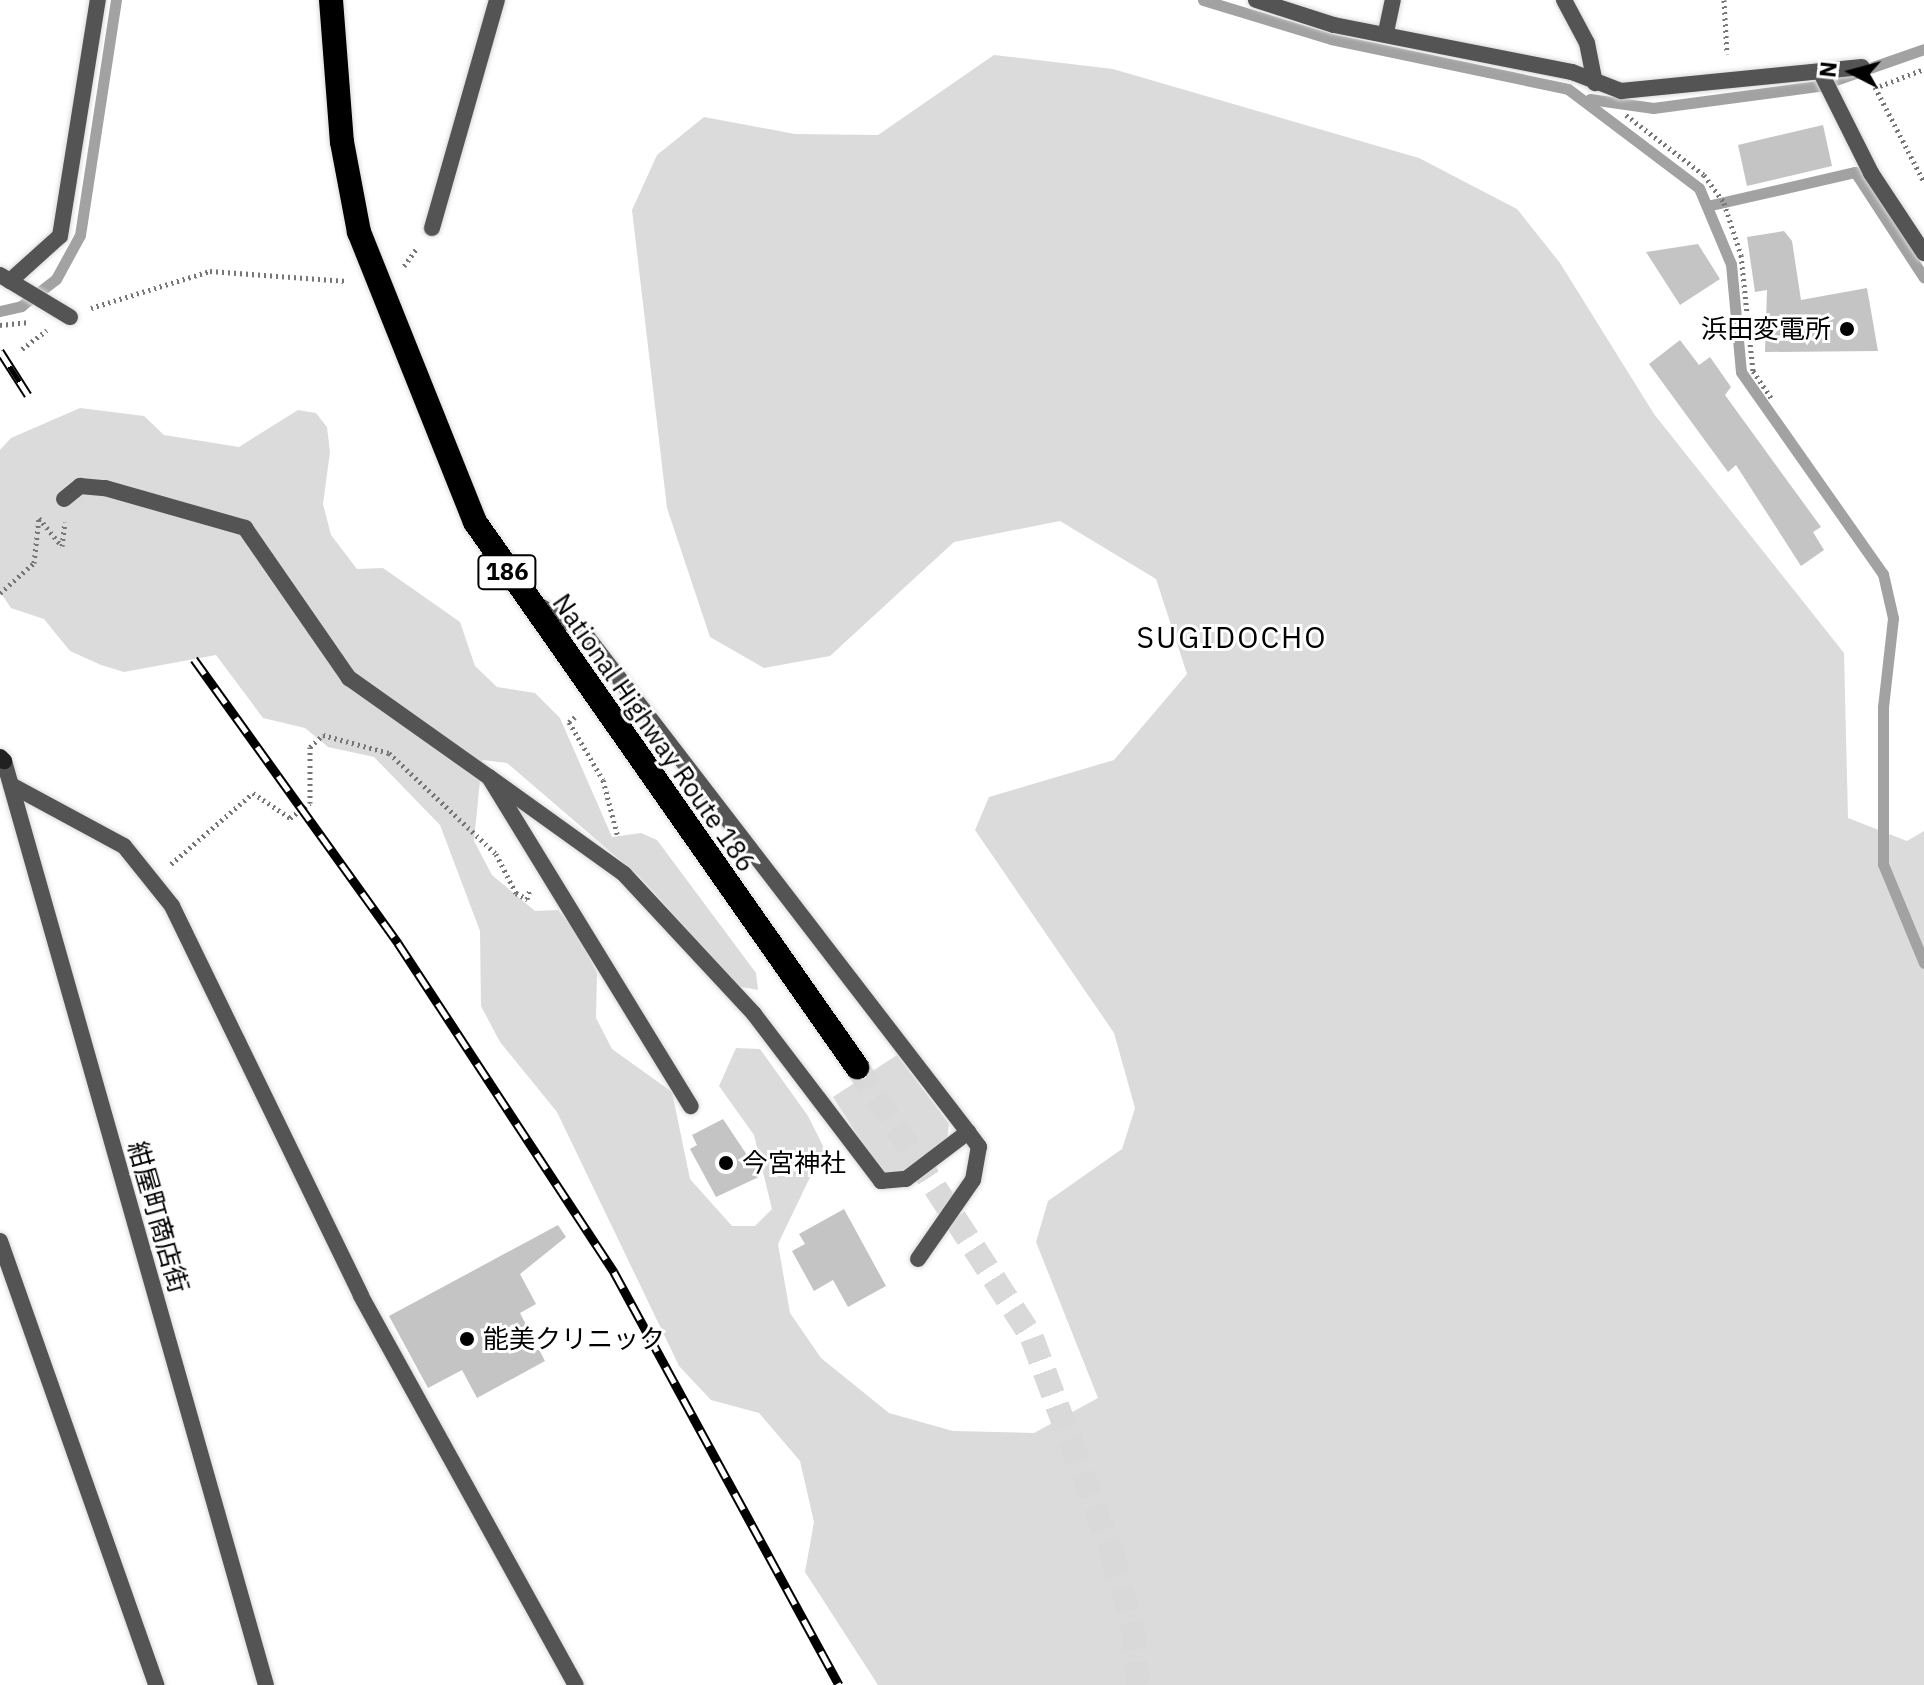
<!DOCTYPE html>
<html>
<head>
<meta charset="utf-8">
<style>
	body { margin:0 }
	#map { position:relative; width:1924px; height:1685px; overflow:hidden; background:#fff; font-family:"IBM Plex Sans","Noto Sans JP",sans-serif }
	div>[style] { position:absolute }
	.green>* { inset:0; background:#dbdbdb }
	.stream>* { height:11px; margin:-5.5px; padding:0 5.5px; transform-origin:5.5px; border-radius:5.5px; background:#a2a2a2 }
	.building>* { inset:0; background:#c4c4c4 }
	.highway-tunnel>* { height:24px; margin-top:-12px; transform-origin:0; background:repeating-linear-gradient(90deg,#d9d9d9 0 24px,transparent 0 36px) }
	.path>* { height:5px; margin-top:-2.5px; transform-origin:0; background:repeating-linear-gradient(90deg,#767676 0 2px,transparent 0 6px) }
	.roads { filter:drop-shadow(0 0 2px #dbdbdb) drop-shadow(0 0 2px #dbdbdb) }
	.lane>* { height:16px; margin:-8px; padding:0 8px; transform-origin:8px; border-radius:8px; background:#545454 }
	.street>* { height:16px; margin:-8px; padding:0 8px; transform-origin:8px; border-radius:8px; background:#545454 }
	.secondary>* { height:16px; margin:-8px; padding:0 8px; transform-origin:8px; border-radius:8px; background:#212121 }
	.highway>* { height:24px; margin:-12px; padding:0 12px; transform-origin:12px; border-radius:12px; background:#000 }
	.rail>* { height:9px; margin-top:-4.5px; transform-origin:0; background:repeating-linear-gradient(90deg,#fff 0 18px,#000 0 36px); box-sizing:border-box; border-block:2px solid #000 }
	.dots>* { width:22px; height:22px; translate:-50% -50%; box-sizing:border-box; border:4px solid #fff; border-radius:50% }
	span { translate:-50% -50%; white-space:nowrap; text-align:center; line-height:1.15; -webkit-text-stroke:6px #fff; paint-order:stroke }
	.shield-label span { padding:2px 6px; background:#fff; border:2px solid; border-radius:6px; -webkit-text-stroke-width:0 }
	.shield-label { font-size:24px; color:#000; font-weight:700 }
	.poi-label { font-size:26px; color:#000 }
	.right { translate:-100% -50%; text-align:right }
	.left { translate:0 -50%; text-align:left }
	.street-label { font-size:26px; color:#000 }
	.quarter-label { font-size:30px; color:#000; letter-spacing:2px }
	.north { position:absolute; left:1812px; top:32px; width:80px; height:80px; -webkit-text-stroke:6px #fff; paint-order:stroke; rotate:276deg; font-size:22px; font-weight:700; line-height:32px; text-align:center; color:#000 }
	.north::after { content:''; display:block; margin:auto; width:28px; height:36px; background:#000; clip-path:polygon(50% 0,100% 100%,50% 72%,0 100%) }
</style>
</head>
<body>
<div id="map">
	<div class="green">
		<div style="clip-path:polygon(994px 55px,1113px 69px,1419px 158px,1517px 209px,1560px 263px,1654px 414px,1844px 653px,1848px 818px,1907px 841px,1924px 831px,1924px 1685px,878px 1685px,805px 1572px,814px 1522px,800px 1461px,759px 1413px,711px 1400px,679px 1366px,557px 1112px,500px 1042px,481px 1006px,480px 931px,440px 825px,374px 757px,328px 747px,305px 728px,263px 718px,216px 655px,124px 672px,101px 665px,70px 651px,44px 619px,11px 608px,0 592px,0 450px,11px 438px,80px 408px,144px 416px,164px 435px,239px 447px,298px 410px,316px 413px,327px 427px,330px 452px,323px 504px,331px 535px,357px 569px,383px 568px,460px 622px,475px 666px,497px 687px,535px 693px,560px 718px,612px 837px,641px 833px,657px 840px,756px 973px,758px 990px,737px 986px,641px 878px,507px 763px,482px 760px,474px 841px,492px 875px,535px 911px,558px 910px,576px 932px,597px 973px,596px 1018px,612px 1049px,672px 1092px,690px 1179px,732px 1226px,755px 1226px,772px 1209px,754px 1135px,719px 1086px,736px 1048px,760px 1049px,808px 1116px,824px 1148px,778px 1244px,790px 1313px,821px 1358px,889px 1413px,953px 1431px,1034px 1433px,1098px 1398px,1036px 1242px,1048px 1201px,1122px 1149px,1135px 1108px,1114px 1033px,975px 830px,989px 797px,1114px 760px,1187px 674px,1156px 579px,1060px 521px,954px 542px,830px 656px,764px 668px,710px 637px,667px 508px,632px 210px,657px 155px,704px 117px,795px 134px,878px 135px)"></div>
		<div style="clip-path:polygon(897px 1055px,949px 1124px,947px 1140px,898px 1174px,881px 1172px,833px 1097px)"></div>
	</div>
	<div class="stream">
		<div style="left:1203px;top:0;width:134px;rotate:16.9deg"></div>
		<div style="left:1331px;top:39px;width:242px;rotate:11.9deg"></div>
		<div style="left:1568px;top:89px;width:164px;rotate:37.1deg"></div>
		<div style="left:1699px;top:188px;width:82px;rotate:67.2deg"></div>
		<div style="left:1731px;top:264px;width:108px;rotate:84.7deg"></div>
		<div style="left:1741px;top:372px;width:247px;rotate:54.9deg"></div>
		<div style="left:1883px;top:574px;width:45px;rotate:77.2deg"></div>
		<div style="left:1893px;top:618px;width:90px;rotate:96.4deg"></div>
		<div style="left:1883px;top:707px;width:157px;rotate:90deg"></div>
		<div style="left:1883px;top:864px;width:107px;rotate:67.5deg"></div>
		<div style="left:1590px;top:99px;width:64px;rotate:8.1deg"></div>
		<div style="left:1653px;top:108px;width:166px;rotate:-7.6deg"></div>
		<div style="left:1818px;top:86px;width:112px;rotate:-19.2deg"></div>
		<div style="left:1711px;top:205px;width:148px;rotate:-12.9deg"></div>
		<div style="left:1855px;top:172px;width:126px;rotate:56.9deg"></div>
		<div style="left:0;top:311px;width:22px;rotate:-13deg"></div>
		<div style="left:21px;top:306px;width:44px;rotate:-37.6deg"></div>
		<div style="left:56px;top:279px;width:50px;rotate:-61.4deg"></div>
		<div style="left:80px;top:235px;width:238px;rotate:-81.3deg"></div>
	</div>
	<div class="building">
		<div style="clip-path:polygon(1823px 125px,1832px 166px,1747px 186px,1738px 145px)"></div>
		<div style="clip-path:polygon(1784px 231px,1792px 241px,1801px 300px,1867px 288px,1878px 351px,1765px 352px,1767px 290px,1755px 292px,1747px 237px)"></div>
		<div style="clip-path:polygon(1698px 244px,1720px 279px,1680px 305px,1646px 252px)"></div>
		<div style="clip-path:polygon(1680px 340px,1699px 365px,1710px 357px,1731px 387px,1725px 395px,1821px 527px,1813px 532px,1824px 550px,1801px 566px,1736px 465px,1728px 472px,1649px 364px)"></div>
		<div style="clip-path:polygon(723px 1119px,761px 1176px,716px 1197px,690px 1149px,697px 1145px,692px 1135px)"></div>
		<div style="clip-path:polygon(844px 1209px,886px 1286px,848px 1307px,833px 1280px,814px 1291px,792px 1251px,805px 1244px,799px 1234px)"></div>
		<div style="clip-path:polygon(558px 1225px,566px 1237px,520px 1274px,536px 1304px,520px 1313px,545px 1361px,477px 1398px,462px 1370px,428px 1388px,389px 1316px)"></div>
	</div>
	<div class="highway-tunnel">
		<div style="left:857px;top:1067px;width:323px;rotate:57.1deg"></div>
		<div style="left:1032px;top:1338px;width:229px;rotate:69.6deg"></div>
		<div style="left:1112px;top:1553px;width:76px;rotate:74.7deg"></div>
		<div style="left:1132px;top:1626px;width:59px;rotate:84.2deg"></div>
	</div>
	<div class="path">
		<div style="left:1724px;top:0;width:54px;rotate:86.8deg"></div>
		<div style="left:1880px;top:86px;width:47px;rotate:-21.1deg"></div>
		<div style="left:1875px;top:87px;width:107px;rotate:62.7deg"></div>
		<div style="left:1626px;top:115px;width:98px;rotate:37.6deg"></div>
		<div style="left:1704px;top:175px;width:34px;rotate:54deg"></div>
		<div style="left:1724px;top:203px;width:55px;rotate:71.9deg"></div>
		<div style="left:1741px;top:255px;width:117px;rotate:84.1deg"></div>
		<div style="left:1753px;top:371px;width:34px;rotate:56deg"></div>
		<div style="left:404px;top:266px;width:22px;rotate:-54deg"></div>
		<div style="left:91px;top:308px;width:125px;rotate:-17.3deg"></div>
		<div style="left:210px;top:271px;width:137px;rotate:4.2deg"></div>
		<div style="left:0;top:325px;width:27px;rotate:-6deg"></div>
		<div style="left:22px;top:349px;width:31px;rotate:-37deg"></div>
		<div style="left:0;top:593px;width:45px;rotate:-41.4deg"></div>
		<div style="left:34px;top:563px;width:45px;rotate:-83.7deg"></div>
		<div style="left:39px;top:518px;width:36px;rotate:51deg"></div>
		<div style="left:62px;top:546px;width:24px;rotate:-83deg"></div>
		<div style="left:575px;top:717px;width:8px;rotate:140deg"></div>
		<div style="left:569px;top:722px;width:67px;rotate:59.6deg"></div>
		<div style="left:603px;top:780px;width:59px;rotate:75.3deg"></div>
		<div style="left:171px;top:864px;width:108px;rotate:-40.9deg"></div>
		<div style="left:253px;top:793px;width:45px;rotate:34deg"></div>
		<div style="left:290px;top:818px;width:25px;rotate:-37deg"></div>
		<div style="left:310px;top:803px;width:56px;rotate:-90deg"></div>
		<div style="left:310px;top:747px;width:18px;rotate:-43deg"></div>
		<div style="left:323px;top:735px;width:68px;rotate:15.3deg"></div>
		<div style="left:389px;top:753px;width:147px;rotate:43.3deg"></div>
		<div style="left:496px;top:854px;width:44px;rotate:62.9deg"></div>
		<div style="left:516px;top:893px;width:13px;rotate:29deg"></div>
		<div style="left:527px;top:899px;width:9px;rotate:-72deg"></div>
	</div>
	<div class="roads">
		<div class="lane">
			<div style="left:10px;top:281px;width:70px;rotate:31deg"></div>
			<div style="left:64px;top:499px;width:21px;rotate:-39deg"></div>
			<div style="left:80px;top:486px;width:25px;rotate:5deg"></div>
			<div style="left:105px;top:488px;width:146px;rotate:15.9deg"></div>
			<div style="left:245px;top:528px;width:183px;rotate:55.3deg"></div>
			<div style="left:349px;top:678px;width:171px;rotate:35.3deg"></div>
			<div style="left:489px;top:777px;width:386px;rotate:58.5deg"></div>
			<div style="left:918px;top:1259px;width:96px;rotate:-55.2deg"></div>
			<div style="left:973px;top:1180px;width:34px;rotate:-80deg"></div>
			<div style="left:979px;top:1147px;width:19px;rotate:-126deg"></div>
		</div>
		<div class="street">
			<div style="left:1256px;top:0;width:82px;rotate:17.8deg"></div>
			<div style="left:1334px;top:25px;width:243px;rotate:11.2deg"></div>
			<div style="left:1572px;top:72px;width:53px;rotate:21.2deg"></div>
			<div style="left:1621px;top:91px;width:242px;rotate:-5.7deg"></div>
			<div style="left:1564px;top:0;width:49px;rotate:61.9deg"></div>
			<div style="left:1587px;top:43px;width:41px;rotate:78.7deg"></div>
			<div style="left:1386px;top:32px;width:33px;rotate:-78deg"></div>
			<div style="left:1821px;top:73px;width:112px;rotate:63.4deg"></div>
			<div style="left:1871px;top:173px;width:96px;rotate:56.5deg"></div>
			<div style="left:432px;top:228px;width:237px;rotate:-74.1deg"></div>
			<div style="left:0;top:275px;width:12px;rotate:31deg"></div>
			<div style="left:10px;top:281px;width:67px;rotate:-42deg"></div>
			<div style="left:60px;top:236px;width:239px;rotate:-80.9deg"></div>
			<div style="left:4px;top:761px;width:960px;rotate:74.17deg"></div>
			<div style="left:489px;top:777px;width:166px;rotate:35.7deg"></div>
			<div style="left:624px;top:874px;width:191px;rotate:47.1deg"></div>
			<div style="left:754px;top:1014px;width:210px;rotate:52.7deg"></div>
			<div style="left:881px;top:1181px;width:25px;rotate:-5deg"></div>
			<div style="left:906px;top:1179px;width:78px;rotate:-37.2deg"></div>
			<div style="left:968px;top:1132px;width:635px;rotate:-127.57deg"></div>
			<div style="left:581px;top:629px;width:49px;rotate:-150.8deg"></div>
			<div style="left:11px;top:785px;width:128px;rotate:28.4deg"></div>
			<div style="left:124px;top:846px;width:77px;rotate:51.3deg"></div>
			<div style="left:172px;top:906px;width:433px;rotate:64.1deg"></div>
			<div style="left:361px;top:1296px;width:444px;rotate:61.1deg"></div>
			<div style="left:0;top:1241px;width:471px;rotate:70.6deg"></div>
		</div>
		<div class="secondary">
			<div style="left:0;top:757px;width:6px;rotate:45deg"></div>
		</div>
		<div class="highway">
			<div style="left:331px;top:0;width:142px;rotate:85.6deg"></div>
			<div style="left:342px;top:142px;width:92px;rotate:79.3deg"></div>
			<div style="left:359px;top:232px;width:312px;rotate:68.2deg"></div>
			<div style="left:475px;top:522px;width:666px;rotate:54.97deg"></div>
		</div>
	</div>
	<div class="rail">
		<div style="left:0;top:351px;width:52px;rotate:57.5deg"></div>
		<div style="left:194px;top:659px;width:350px;rotate:54.3deg"></div>
		<div style="left:398px;top:943px;width:394px;rotate:56.7deg"></div>
		<div style="left:614px;top:1272px;width:470px;rotate:61.4deg"></div>
	</div>
	<div class="dots">
		<div style="left:1847px;top:329px;background:#000"></div>
		<div style="left:726px;top:1163px;background:#000"></div>
		<div style="left:467px;top:1339px;background:#000"></div>
	</div>
	<div class="shield-label">
		<span style="left:507px;top:572px">186</span>
	</div>
	<div class="poi-label">
		<span class="right" style="left:1831px;top:329px">浜田変電所</span>
		<span class="left" style="left:742px;top:1163px">今宮神社</span>
		<span class="left" style="left:483px;top:1339px">能美クリニック</span>
	</div>
	<div class="street-label">
		<span style="left:654px;top:733px;rotate:55deg">National Highway Route 186</span>
		<span style="left:158px;top:1217px;rotate:74deg">紺屋町商店街</span>
	</div>
	<div class="quarter-label">
		<span style="left:1232px;top:637px">SUGIDOCHO</span>
	</div>
	<div class="north">N</div>
</div>
</body>
</html>
